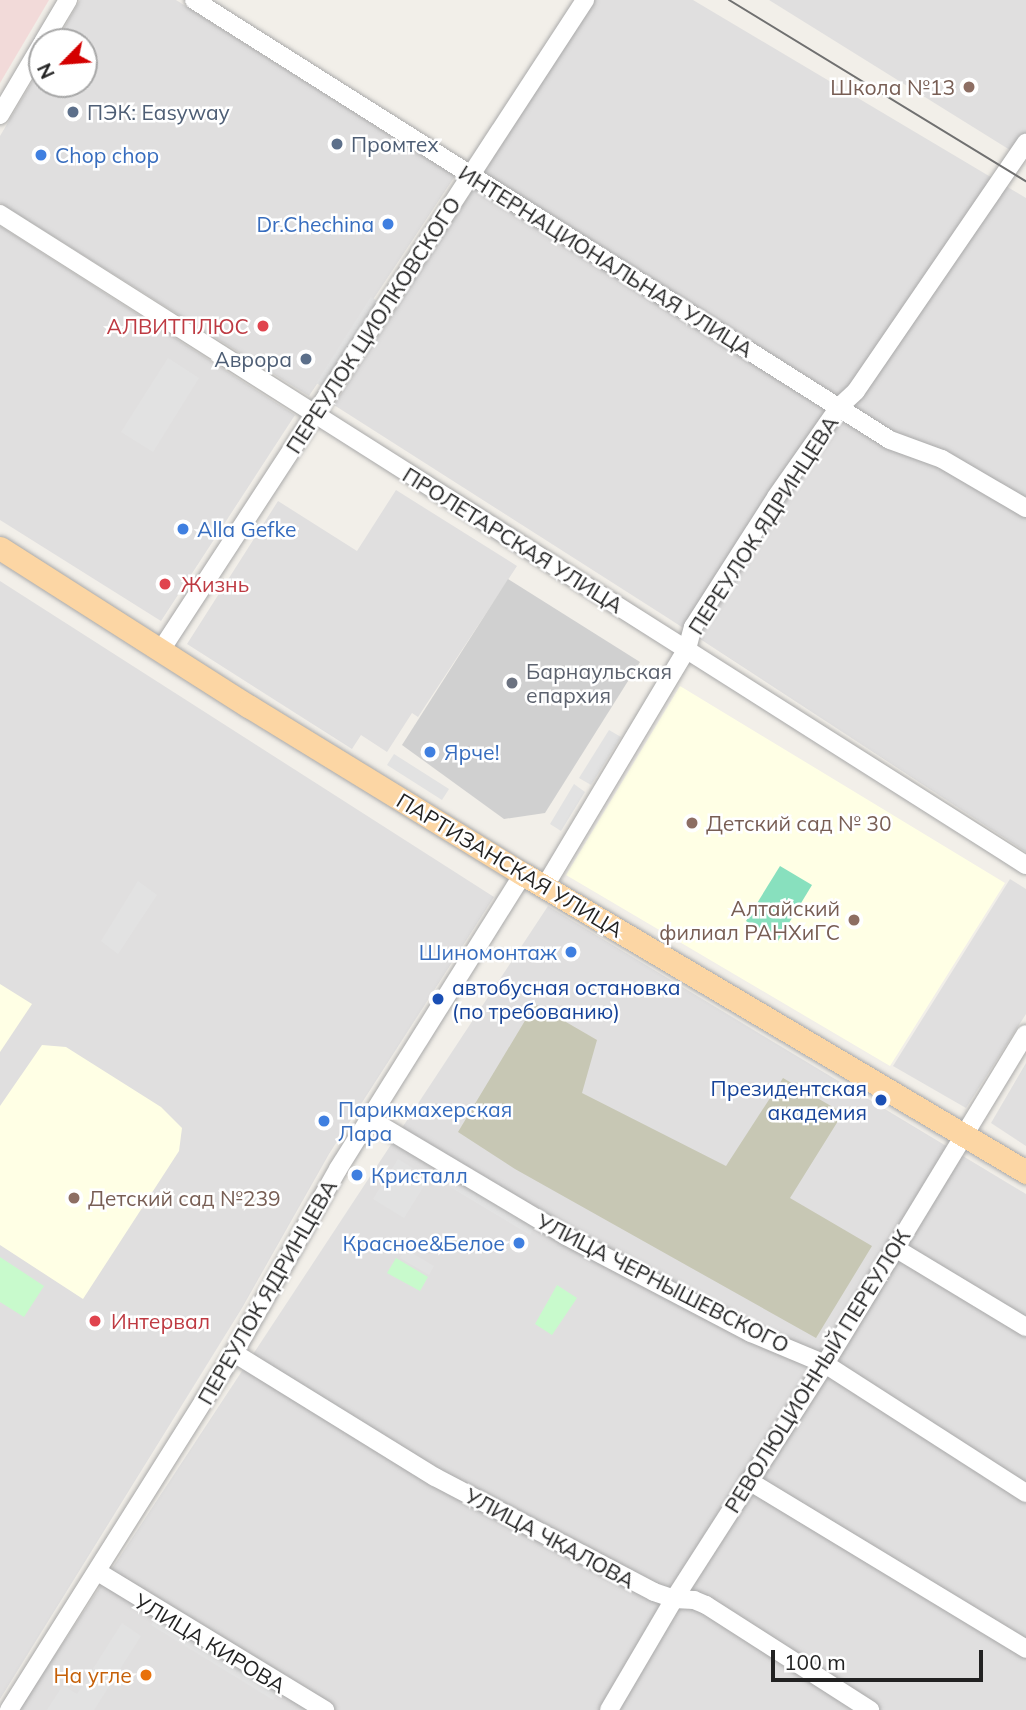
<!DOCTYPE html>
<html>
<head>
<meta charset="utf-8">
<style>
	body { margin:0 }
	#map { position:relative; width:1026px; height:1710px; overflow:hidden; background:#f2efe9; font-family:Mulish,sans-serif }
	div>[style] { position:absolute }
	.residential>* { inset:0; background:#e0dfdf }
	.commercial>* { inset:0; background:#f2dad9 }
	.education>* { inset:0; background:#ffffe5 }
	.religious>* { inset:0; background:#d0d0d0 }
	.construction>* { inset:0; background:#c7c7b4 }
	.park>* { inset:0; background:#c8facc }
	.pitch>* { inset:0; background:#88e0be }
	.parking>* { inset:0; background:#e2e2e2 }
	.roads { filter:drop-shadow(0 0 2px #a9a9a9) drop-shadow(0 0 2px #a9a9a9) }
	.minor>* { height:18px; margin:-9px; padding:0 9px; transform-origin:9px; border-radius:9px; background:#fff }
	.major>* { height:23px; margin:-11.5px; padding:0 11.5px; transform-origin:11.5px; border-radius:11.5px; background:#fcd6a4 }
	.tram>* { height:2px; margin:-1px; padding:0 1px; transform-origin:1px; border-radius:1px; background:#707070 }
	.dots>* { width:19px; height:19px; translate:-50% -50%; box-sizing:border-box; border:4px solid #fff; border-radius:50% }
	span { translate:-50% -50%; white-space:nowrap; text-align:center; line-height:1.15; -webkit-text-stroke:5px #fff; paint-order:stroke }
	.education-label { font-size:21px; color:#785e54 }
	.right { translate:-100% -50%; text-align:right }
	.left { translate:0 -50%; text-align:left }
	.service-label { font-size:21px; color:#4e5e75 }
	.shop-label { font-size:21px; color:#366cbe }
	.street-label { font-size:21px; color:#222 }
	.health-label { font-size:21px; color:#be3a42 }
	.worship-label { font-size:21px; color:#5b616d }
	.transit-label { font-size:21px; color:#164399 }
	.food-label { font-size:21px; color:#c56008 }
	.north { position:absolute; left:28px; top:28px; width:70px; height:70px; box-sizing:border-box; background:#fff; border:2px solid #a7a7a7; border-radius:50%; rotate:245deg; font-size:19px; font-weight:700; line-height:28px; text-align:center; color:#222 }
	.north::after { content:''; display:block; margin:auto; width:24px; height:32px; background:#d40000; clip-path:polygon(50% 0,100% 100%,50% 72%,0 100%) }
	.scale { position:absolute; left:771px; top:1650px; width:212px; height:32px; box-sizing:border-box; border:4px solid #222; border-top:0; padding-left:9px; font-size:21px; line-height:24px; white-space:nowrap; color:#222; -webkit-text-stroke:5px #fff; paint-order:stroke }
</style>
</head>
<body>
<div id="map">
	<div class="residential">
		<div style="clip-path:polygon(80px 0,176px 0,455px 176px,309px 396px,0 203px,0 136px,42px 65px,42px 84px,84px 84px,84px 42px,56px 42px)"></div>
		<div style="clip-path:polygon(595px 0,693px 0,1026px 198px,1026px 852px,671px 620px,334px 405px)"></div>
		<div style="clip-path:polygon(769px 0,1026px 0,1026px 160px)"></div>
		<div style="clip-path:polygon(0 226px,295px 415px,161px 621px,0 520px)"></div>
		<div style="clip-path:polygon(396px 490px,517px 566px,418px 717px,412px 713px,387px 752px,361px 735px,352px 749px,187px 644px,278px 501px,357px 551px)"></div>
		<div style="clip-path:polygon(0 581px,494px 897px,329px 1154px,242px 1308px,0 1699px)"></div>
		<div style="clip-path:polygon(1010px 879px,1026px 889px,1026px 1014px,966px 1108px,893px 1066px)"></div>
		<div style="clip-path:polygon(548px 906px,1026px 1194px,1026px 1710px,19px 1710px)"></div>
		<div style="clip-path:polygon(1026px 1063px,1026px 1146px,991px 1123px)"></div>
	</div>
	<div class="commercial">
		<div style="clip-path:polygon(0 0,49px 0,0 83px)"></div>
	</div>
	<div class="education">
		<div style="clip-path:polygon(680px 686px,1005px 883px,890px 1066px,566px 875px)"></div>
		<div style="clip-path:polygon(0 984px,32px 1004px,0 1052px)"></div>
		<div style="clip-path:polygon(42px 1045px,66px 1047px,161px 1107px,182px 1128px,179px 1151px,83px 1299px,0 1245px,0 1106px)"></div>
	</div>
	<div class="religious">
		<div style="clip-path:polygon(508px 579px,640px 662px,545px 813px,504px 819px,402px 745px)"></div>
	</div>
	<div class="construction">
		<div style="clip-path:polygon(535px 1004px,597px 1040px,582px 1093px,726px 1166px,783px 1078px,843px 1113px,790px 1198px,872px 1246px,816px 1338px,515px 1169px,458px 1132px)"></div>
	</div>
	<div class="park">
		<div style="clip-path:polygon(0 1257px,44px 1286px,24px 1317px,0 1302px)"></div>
		<div style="clip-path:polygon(396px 1258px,428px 1277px,420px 1291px,387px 1273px)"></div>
		<div style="clip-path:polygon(557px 1285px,577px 1298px,552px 1335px,535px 1324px)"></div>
	</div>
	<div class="pitch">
		<div style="clip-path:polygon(780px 866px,812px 885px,778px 941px,746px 921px)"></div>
	</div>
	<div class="parking">
		<div style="clip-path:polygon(371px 297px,379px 302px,323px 387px,316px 383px)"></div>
		<div style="clip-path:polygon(168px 358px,199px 378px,153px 452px,121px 432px)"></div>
		<div style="clip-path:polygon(609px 730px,621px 737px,591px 785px,579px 778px)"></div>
		<div style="clip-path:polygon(394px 754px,449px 789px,442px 800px,387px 765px)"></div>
		<div style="clip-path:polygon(574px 784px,585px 792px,561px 831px,550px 824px)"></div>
		<div style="clip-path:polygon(138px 881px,157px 895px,118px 954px,101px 941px)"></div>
		<div style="clip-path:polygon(398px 1159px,429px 1178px,404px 1218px,373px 1199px)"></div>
		<div style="clip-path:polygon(441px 1168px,536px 1225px,530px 1235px,435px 1178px)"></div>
		<div style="clip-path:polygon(405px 1249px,434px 1266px,429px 1275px,400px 1258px)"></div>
		<div style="clip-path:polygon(155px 1618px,277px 1693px,273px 1700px,151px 1625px)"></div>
		<div style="clip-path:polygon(122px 1623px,141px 1636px,94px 1710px,47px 1710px,63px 1685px,77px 1694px)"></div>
	</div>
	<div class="roads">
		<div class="minor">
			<div style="left:194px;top:0;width:823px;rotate:32.3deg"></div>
			<div style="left:890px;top:440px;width:55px;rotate:20.1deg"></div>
			<div style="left:942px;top:459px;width:97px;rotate:30.3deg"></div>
			<div style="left:43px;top:42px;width:49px;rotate:-59.2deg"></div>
			<div style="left:0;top:115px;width:82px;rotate:-59.4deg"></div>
			<div style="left:0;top:214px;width:1215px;rotate:32.4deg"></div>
			<div style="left:161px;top:650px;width:776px;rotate:-56.88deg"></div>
			<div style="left:545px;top:886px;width:276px;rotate:-59.1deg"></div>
			<div style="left:687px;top:649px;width:23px;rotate:-75deg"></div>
			<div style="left:693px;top:627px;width:154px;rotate:-57.4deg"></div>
			<div style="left:776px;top:497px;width:110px;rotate:-55deg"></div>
			<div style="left:839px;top:407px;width:23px;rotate:-43deg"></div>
			<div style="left:856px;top:391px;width:301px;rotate:-55.6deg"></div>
			<div style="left:370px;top:1119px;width:228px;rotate:30.8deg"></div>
			<div style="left:566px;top:1236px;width:209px;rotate:27.7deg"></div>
			<div style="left:751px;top:1333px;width:80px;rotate:22.7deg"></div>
			<div style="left:825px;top:1364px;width:239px;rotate:32.7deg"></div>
			<div style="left:895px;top:1248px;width:153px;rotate:31.1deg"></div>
			<div style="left:234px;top:1353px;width:236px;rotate:31.7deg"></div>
			<div style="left:435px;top:1477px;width:247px;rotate:27.7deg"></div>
			<div style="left:654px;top:1592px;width:21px;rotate:19deg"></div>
			<div style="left:674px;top:1599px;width:20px;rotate:3deg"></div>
			<div style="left:694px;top:1600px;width:13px;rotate:23deg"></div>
			<div style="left:706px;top:1605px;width:195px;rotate:32.6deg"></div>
			<div style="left:749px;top:1481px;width:324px;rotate:31.2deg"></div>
			<div style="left:98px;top:1572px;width:266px;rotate:31.3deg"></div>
			<div style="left:9px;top:1710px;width:422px;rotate:-57.8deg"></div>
			<div style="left:234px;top:1353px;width:211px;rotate:-60.5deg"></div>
			<div style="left:338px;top:1169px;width:348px;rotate:-57.9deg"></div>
			<div style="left:609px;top:1710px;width:129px;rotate:-59.6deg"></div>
			<div style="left:674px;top:1599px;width:279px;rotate:-57.3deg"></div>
			<div style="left:825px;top:1364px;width:386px;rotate:-58.7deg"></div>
		</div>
		<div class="major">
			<div style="left:0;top:548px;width:296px;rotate:32.5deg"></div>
			<div style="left:250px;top:707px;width:320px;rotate:31.5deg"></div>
			<div style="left:523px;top:874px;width:585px;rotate:30.64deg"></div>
		</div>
	</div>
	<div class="tram">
		<div style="left:729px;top:0;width:348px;rotate:31.4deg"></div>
	</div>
	<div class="dots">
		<div style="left:969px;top:87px;background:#8d6e63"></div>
		<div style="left:73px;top:112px;background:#5c6f8a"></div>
		<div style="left:337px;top:144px;background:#5c6f8a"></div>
		<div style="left:41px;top:155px;background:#3f7fe0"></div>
		<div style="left:388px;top:224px;background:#3f7fe0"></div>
		<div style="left:263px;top:326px;background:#e0444e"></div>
		<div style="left:306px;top:359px;background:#5c6f8a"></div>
		<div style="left:183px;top:529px;background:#3f7fe0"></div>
		<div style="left:165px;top:584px;background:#e0444e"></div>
		<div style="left:512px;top:683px;background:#6b7280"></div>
		<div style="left:430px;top:752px;background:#3f7fe0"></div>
		<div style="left:692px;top:823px;background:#8d6e63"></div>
		<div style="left:854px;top:920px;background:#8d6e63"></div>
		<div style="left:571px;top:952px;background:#3f7fe0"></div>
		<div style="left:438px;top:999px;background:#1a4fb4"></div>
		<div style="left:881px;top:1100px;background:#1a4fb4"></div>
		<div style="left:324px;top:1121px;background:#3f7fe0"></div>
		<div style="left:357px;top:1175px;background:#3f7fe0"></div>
		<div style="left:74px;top:1198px;background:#8d6e63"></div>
		<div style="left:519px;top:1243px;background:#3f7fe0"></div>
		<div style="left:95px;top:1321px;background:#e0444e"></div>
		<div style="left:146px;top:1675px;background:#e8710a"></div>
	</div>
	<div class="education-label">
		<span class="right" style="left:955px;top:87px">Школа №13</span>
		<span class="left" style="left:706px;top:823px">Детский сад № 30</span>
		<span class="right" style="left:840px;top:920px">Алтайский<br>филиал РАНХиГС</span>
		<span class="left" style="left:88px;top:1198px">Детский сад №239</span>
	</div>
	<div class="service-label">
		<span class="left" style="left:87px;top:112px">ПЭК: Easyway</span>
		<span class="left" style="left:351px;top:144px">Промтех</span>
		<span class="right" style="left:292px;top:359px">Аврора</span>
	</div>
	<div class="shop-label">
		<span class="left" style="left:55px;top:155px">Chop chop</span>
		<span class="right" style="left:374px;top:224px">Dr.Chechina</span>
		<span class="left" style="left:197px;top:529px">Alla Gefke</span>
		<span class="left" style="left:444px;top:752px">Ярче!</span>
		<span class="right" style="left:557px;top:952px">Шиномонтаж</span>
		<span class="left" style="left:338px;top:1121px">Парикмахерская<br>Лара</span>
		<span class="left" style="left:371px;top:1175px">Кристалл</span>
		<span class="right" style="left:505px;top:1243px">Красное&amp;Белое</span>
	</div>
	<div class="street-label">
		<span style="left:606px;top:261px;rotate:32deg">ИНТЕРНАЦИОНАЛЬНАЯ УЛИЦА</span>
		<span style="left:373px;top:325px;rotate:-57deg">ПЕРЕУЛОК ЦИОЛКОВСКОГО</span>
		<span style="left:763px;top:525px;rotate:-57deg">ПЕРЕУЛОК ЯДРИНЦЕВА</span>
		<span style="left:513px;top:540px;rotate:32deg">ПРОЛЕТАРСКАЯ УЛИЦА</span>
		<span style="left:510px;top:865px;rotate:31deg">ПАРТИЗАНСКАЯ УЛИЦА</span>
		<span style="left:663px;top:1283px;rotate:27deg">УЛИЦА ЧЕРНЫШЕВСКОГО</span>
		<span style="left:267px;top:1292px;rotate:-60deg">ПЕРЕУЛОК ЯДРИНЦЕВА</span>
		<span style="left:817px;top:1371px;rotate:-58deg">РЕВОЛЮЦИОННЫЙ ПЕРЕУЛОК</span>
		<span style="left:550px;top:1538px;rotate:28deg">УЛИЦА ЧКАЛОВА</span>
		<span style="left:210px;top:1643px;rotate:31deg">УЛИЦА КИРОВА</span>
	</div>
	<div class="health-label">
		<span class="right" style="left:249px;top:326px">АЛВИТПЛЮС</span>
		<span class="left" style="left:181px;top:584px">Жизнь</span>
		<span class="left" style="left:111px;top:1321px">Интервал</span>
	</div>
	<div class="worship-label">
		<span class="left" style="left:526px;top:683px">Барнаульская<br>епархия</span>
	</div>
	<div class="transit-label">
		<span class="left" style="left:452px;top:999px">автобусная остановка<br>(по требованию)</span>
		<span class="right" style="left:867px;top:1100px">Президентская<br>академия</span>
	</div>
	<div class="food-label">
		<span class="right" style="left:132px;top:1675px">На угле</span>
	</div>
	<div class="north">N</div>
	<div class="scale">100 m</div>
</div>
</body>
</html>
